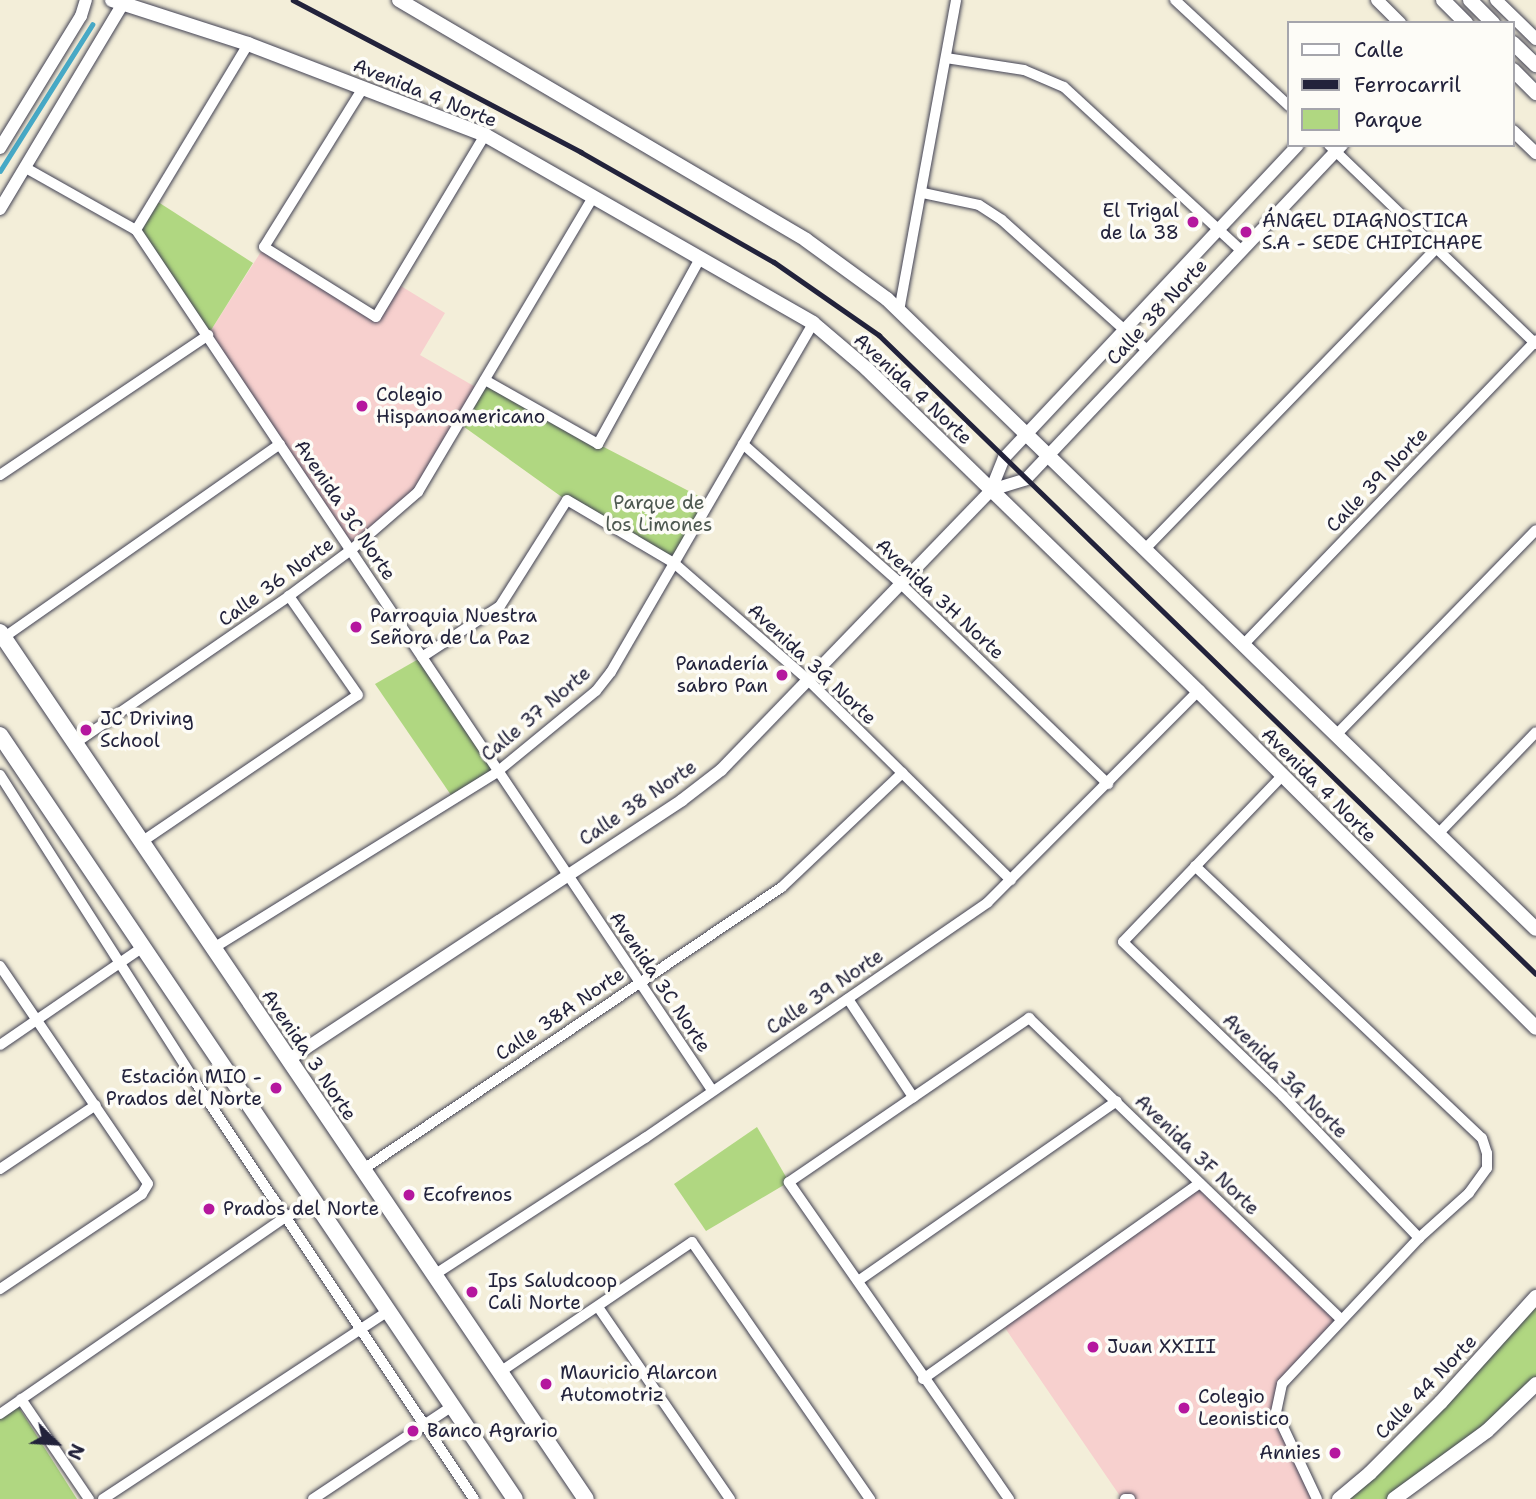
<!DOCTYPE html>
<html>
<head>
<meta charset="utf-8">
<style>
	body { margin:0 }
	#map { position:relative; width:1536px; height:1499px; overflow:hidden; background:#f3eed9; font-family:"Shantell Sans",sans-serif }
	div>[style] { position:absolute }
	.built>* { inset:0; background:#f7d0ce }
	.green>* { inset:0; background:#b0d781 }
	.stream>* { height:4.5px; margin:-2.25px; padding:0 2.25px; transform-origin:2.25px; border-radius:2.25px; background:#47a9c6 }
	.roads { filter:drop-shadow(0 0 2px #414153) drop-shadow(0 0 2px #414153) }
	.minor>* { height:10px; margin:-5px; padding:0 5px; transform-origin:5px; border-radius:5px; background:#fff }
	.tertiary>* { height:12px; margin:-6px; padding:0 6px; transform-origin:6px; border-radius:6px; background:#fff }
	.secondary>* { height:14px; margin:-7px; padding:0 7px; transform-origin:7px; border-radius:7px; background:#fff }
	.primary>* { height:16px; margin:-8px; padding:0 8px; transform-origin:8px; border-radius:8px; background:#fff }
	.rail>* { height:4.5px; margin:-2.25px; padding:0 2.25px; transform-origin:2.25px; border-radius:2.25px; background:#22223b }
	.dots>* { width:19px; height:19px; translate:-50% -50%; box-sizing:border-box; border:4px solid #fdfcf7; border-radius:50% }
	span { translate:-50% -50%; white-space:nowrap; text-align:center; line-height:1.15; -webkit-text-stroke:7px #fdfcf7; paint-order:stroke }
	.street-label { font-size:19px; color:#22223b }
	.poi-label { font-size:19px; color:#22223b }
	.right { translate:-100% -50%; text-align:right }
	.left { translate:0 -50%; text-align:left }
	.park-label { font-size:19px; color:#4d5850 }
	.legend { position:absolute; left:1287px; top:21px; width:228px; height:126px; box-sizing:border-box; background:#fdfcf7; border:2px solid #a5a5ac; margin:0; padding:9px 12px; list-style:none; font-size:21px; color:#22223b }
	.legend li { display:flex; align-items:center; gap:14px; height:35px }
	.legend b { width:35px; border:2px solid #a5a5ac }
	.north { position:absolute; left:21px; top:1408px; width:70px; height:70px; -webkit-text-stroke:5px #fdfcf7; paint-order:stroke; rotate:114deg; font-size:19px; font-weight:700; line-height:28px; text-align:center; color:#22223b }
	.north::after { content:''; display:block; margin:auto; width:24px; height:32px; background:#22223b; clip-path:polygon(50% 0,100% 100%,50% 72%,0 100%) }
</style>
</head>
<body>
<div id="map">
	<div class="built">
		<div style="clip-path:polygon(264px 247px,375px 317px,396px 283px,445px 313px,420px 355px,479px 389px,418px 492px,351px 550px,208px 335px)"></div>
		<div style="clip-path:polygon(1200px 1183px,1341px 1319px,1282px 1384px,1276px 1412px,1317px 1499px,1122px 1499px,1003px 1325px)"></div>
	</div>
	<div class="green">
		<div style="clip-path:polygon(155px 200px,253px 263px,208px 335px,136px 230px)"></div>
		<div style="clip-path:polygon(485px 380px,598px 444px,710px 502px,674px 563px,566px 500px,460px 424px)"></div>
		<div style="clip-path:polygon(422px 657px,497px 772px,453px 798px,375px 684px)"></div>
		<div style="clip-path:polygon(757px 1127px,789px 1182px,706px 1231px,674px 1184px)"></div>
		<div style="clip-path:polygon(1536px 1297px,1536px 1384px,1394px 1499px,1339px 1499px)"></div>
		<div style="clip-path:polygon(18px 1406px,77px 1499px,0 1499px,0 1418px)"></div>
	</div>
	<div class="stream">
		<div style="left:0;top:171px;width:173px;rotate:-57.8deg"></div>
	</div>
	<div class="roads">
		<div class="minor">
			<div style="left:1175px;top:0;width:156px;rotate:42.9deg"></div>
			<div style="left:946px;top:58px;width:79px;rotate:8.7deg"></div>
			<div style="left:1024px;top:70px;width:43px;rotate:23deg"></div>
			<div style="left:1064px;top:87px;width:242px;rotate:42.7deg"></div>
			<div style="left:363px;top:88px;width:187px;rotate:121.9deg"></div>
			<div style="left:264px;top:247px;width:132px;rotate:32deg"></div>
			<div style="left:376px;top:317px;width:212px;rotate:-59.1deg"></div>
			<div style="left:1329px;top:145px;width:287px;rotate:43.9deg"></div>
			<div style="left:26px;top:168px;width:126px;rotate:29.4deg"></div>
			<div style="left:136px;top:230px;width:1035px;rotate:56.19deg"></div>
			<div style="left:923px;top:193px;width:57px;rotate:12.1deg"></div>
			<div style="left:979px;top:205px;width:27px;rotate:33deg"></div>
			<div style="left:1002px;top:220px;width:196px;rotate:41.9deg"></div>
			<div style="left:136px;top:230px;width:217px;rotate:-58.9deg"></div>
			<div style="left:899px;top:311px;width:316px;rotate:-79.6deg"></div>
			<div style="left:485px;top:380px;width:130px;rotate:29.5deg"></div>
			<div style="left:598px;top:444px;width:213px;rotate:-61.2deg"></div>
			<div style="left:743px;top:444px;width:211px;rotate:41.5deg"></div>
			<div style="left:901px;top:584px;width:288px;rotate:44deg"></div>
			<div style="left:0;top:475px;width:251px;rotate:-33.9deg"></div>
			<div style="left:1145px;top:549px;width:418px;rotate:-45.9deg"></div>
			<div style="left:3px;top:638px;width:338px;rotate:-35deg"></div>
			<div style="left:1243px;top:645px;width:423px;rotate:-46.1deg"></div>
			<div style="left:422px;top:657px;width:93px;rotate:-33.2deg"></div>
			<div style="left:500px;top:606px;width:125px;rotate:-57.7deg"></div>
			<div style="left:567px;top:500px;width:124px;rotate:30.5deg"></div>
			<div style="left:674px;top:563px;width:178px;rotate:41.1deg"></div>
			<div style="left:808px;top:680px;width:285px;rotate:44.6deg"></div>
			<div style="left:1336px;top:735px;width:286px;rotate:-45.7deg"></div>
			<div style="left:74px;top:744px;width:261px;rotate:-34.5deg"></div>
			<div style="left:289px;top:596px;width:77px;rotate:-36.6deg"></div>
			<div style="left:351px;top:550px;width:89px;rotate:-40.9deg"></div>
			<div style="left:418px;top:492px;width:343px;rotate:-59.3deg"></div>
			<div style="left:0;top:775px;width:361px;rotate:57.5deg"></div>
			<div style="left:194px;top:1080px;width:504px;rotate:56.25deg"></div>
			<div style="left:1283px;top:775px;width:231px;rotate:133.8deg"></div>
			<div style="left:1123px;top:942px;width:222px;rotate:43.9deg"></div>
			<div style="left:1283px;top:1096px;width:197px;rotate:46.2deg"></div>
			<div style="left:1438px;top:834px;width:141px;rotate:-46.1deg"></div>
			<div style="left:140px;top:843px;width:263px;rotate:-34.2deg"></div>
			<div style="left:358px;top:695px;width:121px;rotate:-124.9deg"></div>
			<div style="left:1195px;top:866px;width:395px;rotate:43.5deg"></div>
			<div style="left:1482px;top:1138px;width:16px;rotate:72deg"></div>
			<div style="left:1487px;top:1153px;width:15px;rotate:90deg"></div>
			<div style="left:1487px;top:1168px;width:31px;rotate:126deg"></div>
			<div style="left:1469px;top:1193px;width:67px;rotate:138deg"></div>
			<div style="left:1419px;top:1238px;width:200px;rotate:133.2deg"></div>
			<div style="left:1282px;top:1384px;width:29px;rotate:102deg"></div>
			<div style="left:1276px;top:1412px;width:96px;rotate:64.8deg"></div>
			<div style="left:212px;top:949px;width:335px;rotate:-31.8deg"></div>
			<div style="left:497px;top:772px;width:128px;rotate:-39.3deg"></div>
			<div style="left:596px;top:691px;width:24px;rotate:-52deg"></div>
			<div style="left:611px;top:672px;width:403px;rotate:-59.9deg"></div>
			<div style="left:0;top:966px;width:263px;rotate:55.8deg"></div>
			<div style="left:148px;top:1184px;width:12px;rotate:121deg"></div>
			<div style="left:142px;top:1194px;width:171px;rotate:146.2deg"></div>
			<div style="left:848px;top:999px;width:118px;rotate:56.4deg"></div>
			<div style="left:0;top:1045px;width:173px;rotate:-34.4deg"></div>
			<div style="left:0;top:1169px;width:115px;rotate:-33.7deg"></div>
			<div style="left:362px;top:1170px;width:506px;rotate:-33.97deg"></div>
			<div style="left:782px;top:887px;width:166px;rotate:-43.5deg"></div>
			<div style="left:434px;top:1275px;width:252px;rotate:-33deg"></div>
			<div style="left:645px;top:1138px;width:416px;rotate:-34.5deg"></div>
			<div style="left:988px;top:902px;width:298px;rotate:-45.1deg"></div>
			<div style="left:858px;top:1281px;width:315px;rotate:-34.8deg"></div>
			<div style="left:598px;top:1307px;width:233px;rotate:55.5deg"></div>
			<div style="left:500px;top:1372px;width:232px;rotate:-34.1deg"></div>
			<div style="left:692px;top:1242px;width:313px;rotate:55.3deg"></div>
			<div style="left:923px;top:1379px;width:339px;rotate:-35.3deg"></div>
			<div style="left:21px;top:1399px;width:121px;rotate:55.8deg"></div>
			<div style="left:0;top:1414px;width:347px;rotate:-34.6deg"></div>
			<div style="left:286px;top:1217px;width:30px;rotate:-27deg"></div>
			<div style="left:103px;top:1499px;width:340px;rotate:-33.4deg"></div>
			<div style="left:313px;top:1499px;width:166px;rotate:-33.7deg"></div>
			<div style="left:1009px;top:1499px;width:386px;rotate:-124.8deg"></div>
			<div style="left:789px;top:1182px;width:291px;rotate:-34.3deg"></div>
			<div style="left:1029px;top:1018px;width:434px;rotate:44deg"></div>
			<div style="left:1125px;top:1499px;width:5px"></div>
		</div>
		<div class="tertiary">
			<div style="left:1377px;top:0;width:33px;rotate:45deg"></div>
			<div style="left:1496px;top:0;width:56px;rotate:44.3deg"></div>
			<div style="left:1513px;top:131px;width:32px;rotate:44deg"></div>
			<div style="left:0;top:148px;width:155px;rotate:-58.5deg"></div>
			<div style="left:81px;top:16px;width:17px;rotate:-73deg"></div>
			<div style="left:0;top:209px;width:244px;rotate:-59.1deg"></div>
			<div style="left:991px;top:490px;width:37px;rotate:-17deg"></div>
			<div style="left:1026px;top:479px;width:460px;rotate:-46.6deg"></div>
			<div style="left:288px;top:1060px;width:472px;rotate:-33.4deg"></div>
			<div style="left:682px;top:800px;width:49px;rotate:-37.6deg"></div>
			<div style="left:721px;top:770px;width:389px;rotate:-46deg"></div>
			<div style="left:991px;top:490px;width:35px;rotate:-68deg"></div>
			<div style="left:1004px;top:458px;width:429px;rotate:-46.8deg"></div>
		</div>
		<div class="secondary">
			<div style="left:112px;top:0;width:143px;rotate:17.9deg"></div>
			<div style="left:248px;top:44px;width:254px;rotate:21deg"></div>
			<div style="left:485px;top:135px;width:378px;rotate:29.8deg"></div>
			<div style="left:813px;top:323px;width:71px;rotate:40.4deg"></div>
			<div style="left:867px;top:369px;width:462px;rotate:44.2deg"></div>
			<div style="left:1198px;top:691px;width:477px;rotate:44.9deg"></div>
			<div style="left:399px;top:0;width:472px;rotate:30.5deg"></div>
			<div style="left:806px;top:240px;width:100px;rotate:36.1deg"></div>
			<div style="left:887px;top:299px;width:904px;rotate:44.15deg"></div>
			<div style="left:1443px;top:0;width:33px;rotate:45deg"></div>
			<div style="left:1470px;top:0;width:33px;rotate:45deg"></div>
			<div style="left:1513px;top:43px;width:32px;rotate:44deg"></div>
			<div style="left:1513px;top:70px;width:33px;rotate:45deg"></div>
			<div style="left:1339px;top:1499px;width:40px;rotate:-40deg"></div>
			<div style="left:1370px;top:1473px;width:100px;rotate:-45deg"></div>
			<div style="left:1441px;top:1402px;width:142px;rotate:-47.9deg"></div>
			<div style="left:1394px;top:1499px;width:115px;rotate:-36.2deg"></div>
			<div style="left:1487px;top:1431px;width:68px;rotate:-43.8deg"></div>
		</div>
		<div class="primary">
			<div style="left:0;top:632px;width:1046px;rotate:55.95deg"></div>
			<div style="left:0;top:735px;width:921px;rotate:56.02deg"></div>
		</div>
	</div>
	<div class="rail">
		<div style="left:293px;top:0;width:326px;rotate:27.8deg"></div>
		<div style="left:581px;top:152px;width:222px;rotate:29.7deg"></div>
		<div style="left:774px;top:262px;width:128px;rotate:34.8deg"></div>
		<div style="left:879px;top:335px;width:916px;rotate:44.2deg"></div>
	</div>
	<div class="dots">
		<div style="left:1193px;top:222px;background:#b5179e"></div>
		<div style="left:1246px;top:232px;background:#b5179e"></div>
		<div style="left:362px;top:406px;background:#b5179e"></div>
		<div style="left:356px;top:627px;background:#b5179e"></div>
		<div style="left:782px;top:675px;background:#b5179e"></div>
		<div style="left:86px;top:730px;background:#b5179e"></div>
		<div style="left:276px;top:1088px;background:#b5179e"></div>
		<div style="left:409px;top:1195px;background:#b5179e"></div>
		<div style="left:209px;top:1209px;background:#b5179e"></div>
		<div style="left:472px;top:1292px;background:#b5179e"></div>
		<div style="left:1093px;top:1347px;background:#b5179e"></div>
		<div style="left:546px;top:1384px;background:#b5179e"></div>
		<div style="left:1184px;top:1408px;background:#b5179e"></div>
		<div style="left:413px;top:1431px;background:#b5179e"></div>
		<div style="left:1335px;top:1453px;background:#b5179e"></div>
	</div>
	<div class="street-label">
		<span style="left:425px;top:93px;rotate:22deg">Avenida 4 Norte</span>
		<span style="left:1157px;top:312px;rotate:-47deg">Calle 38 Norte</span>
		<span style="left:913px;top:389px;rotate:43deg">Avenida 4 Norte</span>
		<span style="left:1377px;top:480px;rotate:-46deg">Calle 39 Norte</span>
		<span style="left:345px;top:510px;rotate:56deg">Avenida 3C Norte</span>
		<span style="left:276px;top:582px;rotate:-36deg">Calle 36 Norte</span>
		<span style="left:940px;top:599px;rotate:43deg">Avenida 3H Norte</span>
		<span style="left:812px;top:664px;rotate:43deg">Avenida 3G Norte</span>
		<span style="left:536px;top:714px;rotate:-40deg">Calle 37 Norte</span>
		<span style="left:1319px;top:785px;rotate:45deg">Avenida 4 Norte</span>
		<span style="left:638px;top:803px;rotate:-34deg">Calle 38 Norte</span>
		<span style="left:660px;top:982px;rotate:56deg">Avenida 3C Norte</span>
		<span style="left:825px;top:992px;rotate:-34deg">Calle 39 Norte</span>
		<span style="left:560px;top:1014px;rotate:-34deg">Calle 38A Norte</span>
		<span style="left:309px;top:1055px;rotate:56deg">Avenida 3 Norte</span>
		<span style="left:1285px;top:1076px;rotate:45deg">Avenida 3G Norte</span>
		<span style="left:1197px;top:1155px;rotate:44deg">Avenida 3F Norte</span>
		<span style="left:1426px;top:1387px;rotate:-46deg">Calle 44 Norte</span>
	</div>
	<div class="poi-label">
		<span class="right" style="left:1179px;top:222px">El Trigal<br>de la 38</span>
		<span class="left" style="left:1262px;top:232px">ÁNGEL DIAGNOSTICA<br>S.A - SEDE CHIPICHAPE</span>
		<span class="left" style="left:376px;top:406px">Colegio<br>Hispanoamericano</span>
		<span class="left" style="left:370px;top:627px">Parroquia Nuestra<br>Señora de La Paz</span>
		<span class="right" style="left:768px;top:675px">Panadería<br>sabro Pan</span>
		<span class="left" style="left:100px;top:730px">JC Driving<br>School</span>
		<span class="right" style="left:262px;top:1088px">Estación MIO -<br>Prados del Norte</span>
		<span class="left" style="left:423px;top:1195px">Ecofrenos</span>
		<span class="left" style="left:223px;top:1209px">Prados del Norte</span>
		<span class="left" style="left:488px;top:1292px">Ips Saludcoop<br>Cali Norte</span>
		<span class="left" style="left:1107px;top:1347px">Juan XXIII</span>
		<span class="left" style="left:560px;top:1384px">Mauricio Alarcon<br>Automotriz</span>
		<span class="left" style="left:1198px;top:1408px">Colegio<br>Leonistico</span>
		<span class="left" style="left:427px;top:1431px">Banco Agrario</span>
		<span class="right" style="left:1321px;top:1453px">Annies</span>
	</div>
	<div class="park-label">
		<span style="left:659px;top:514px">Parque de<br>los Limones</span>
	</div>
	<ul class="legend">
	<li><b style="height:9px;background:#fff"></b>Calle</li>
	<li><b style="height:9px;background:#22223b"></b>Ferrocarril</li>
	<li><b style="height:19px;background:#b0d781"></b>Parque</li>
	</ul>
	<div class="north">N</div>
</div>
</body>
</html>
